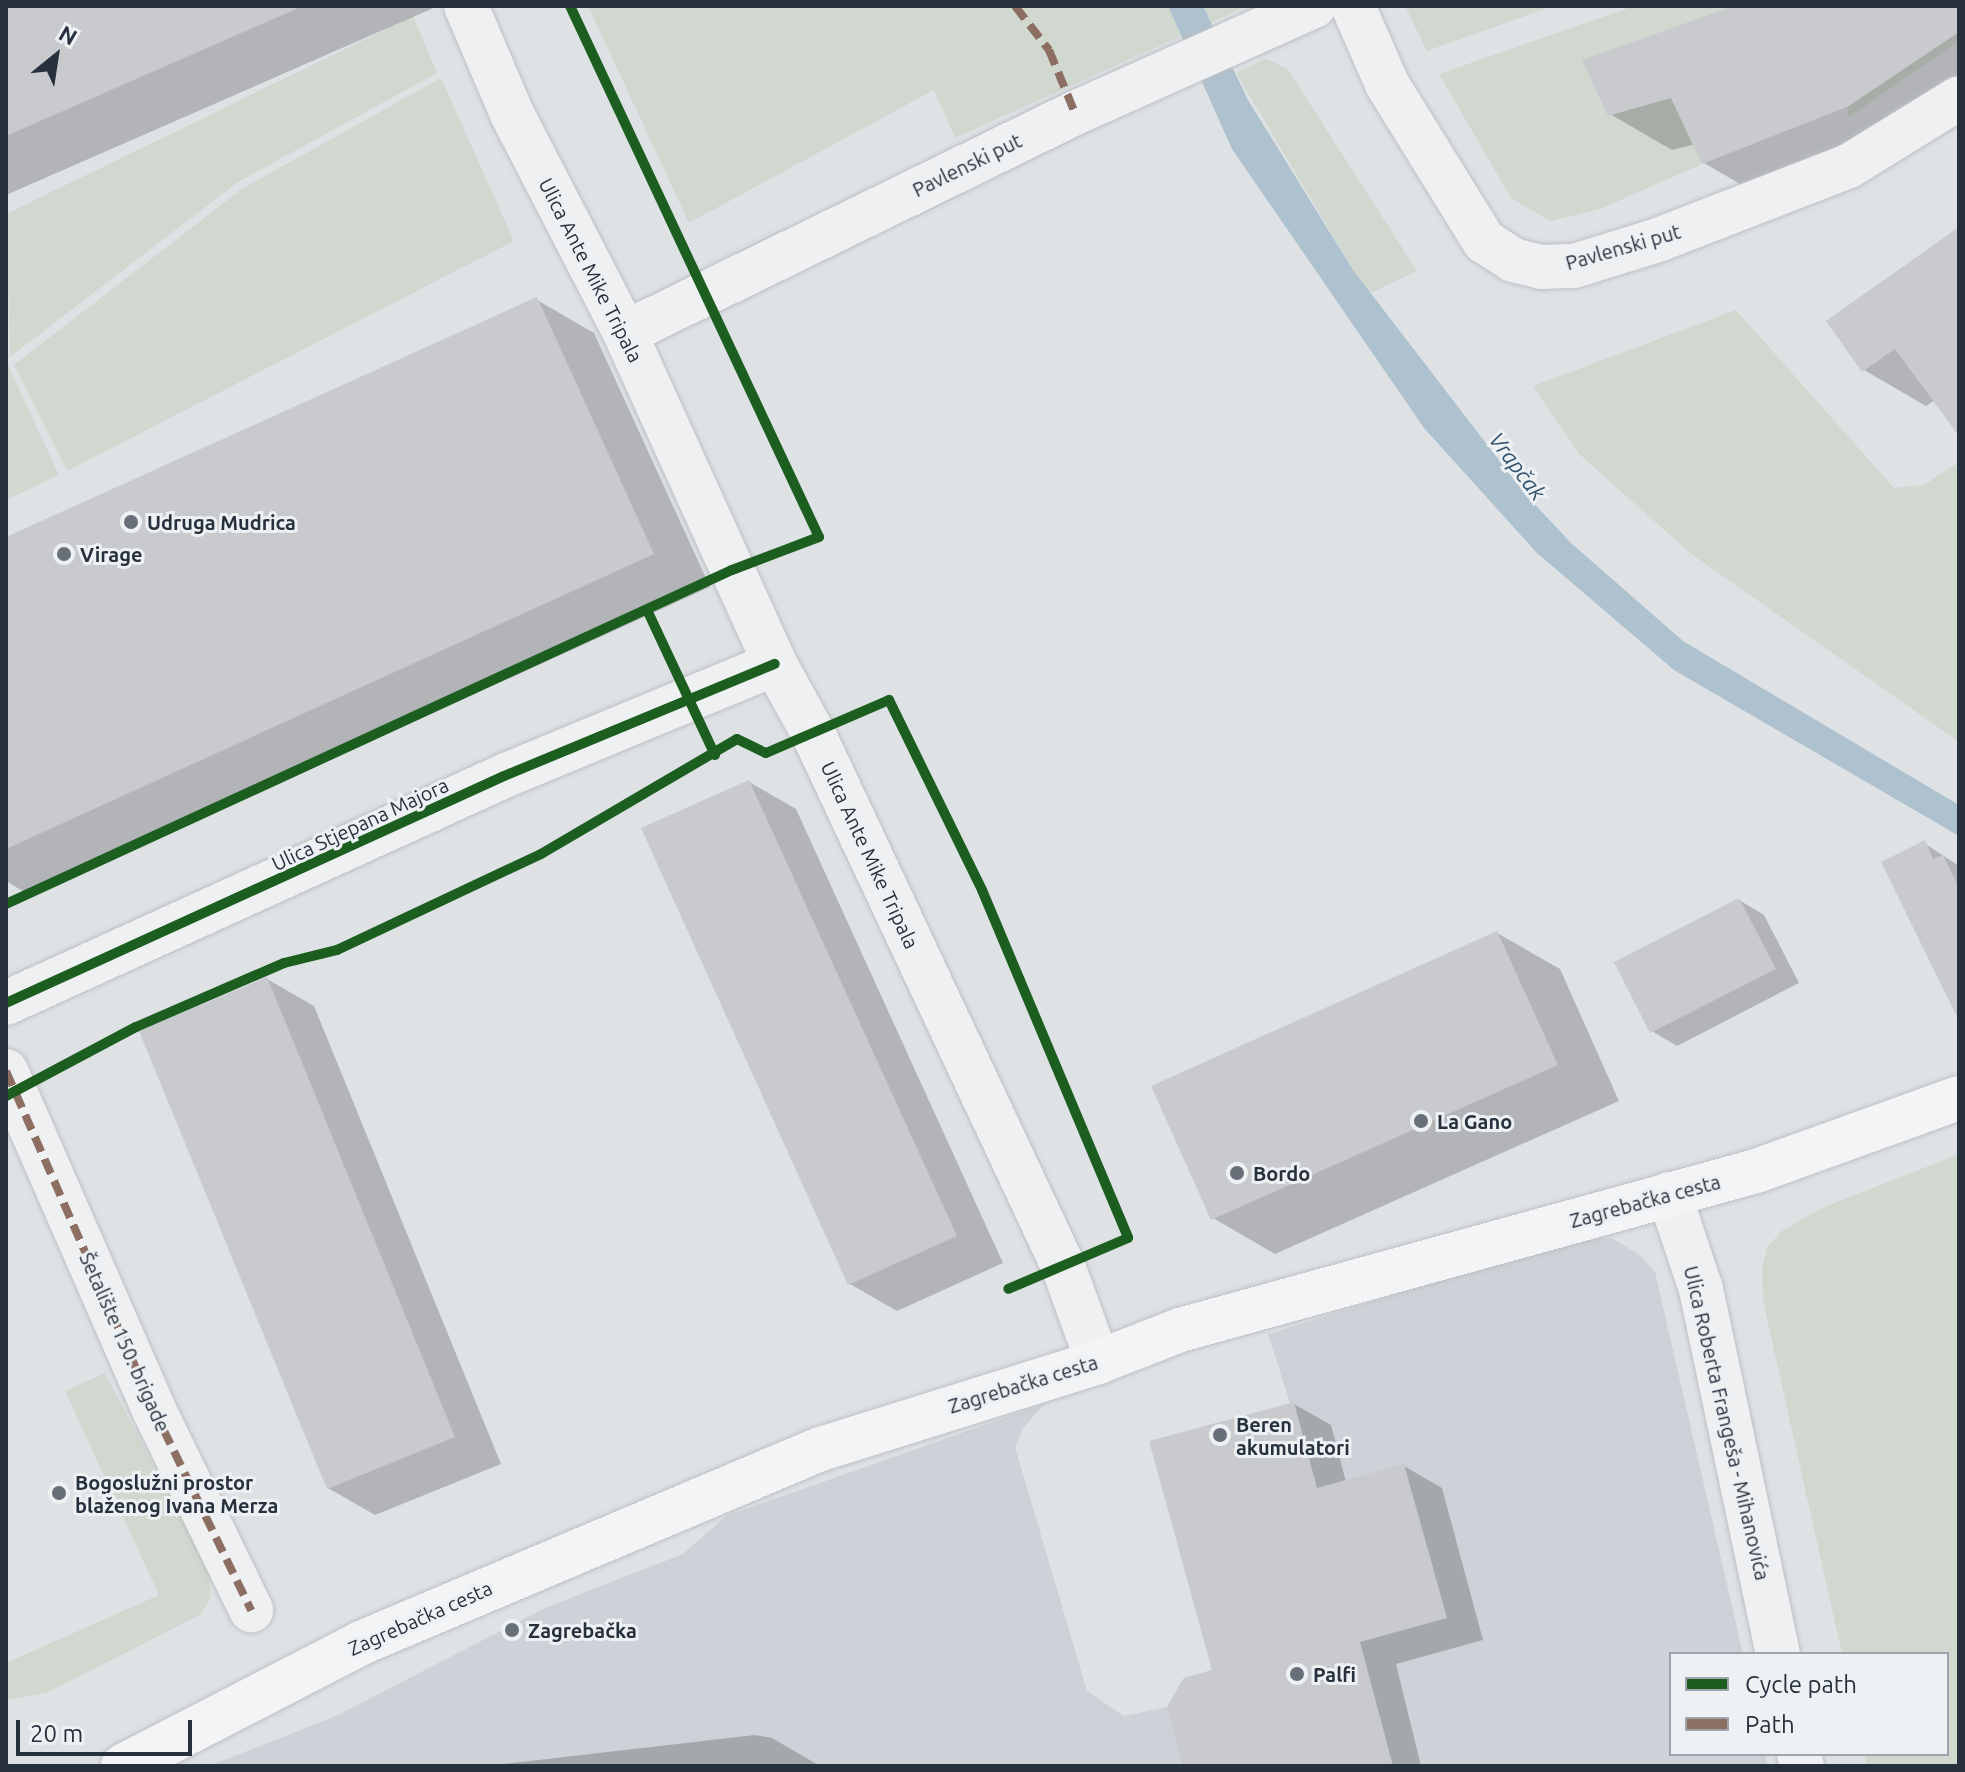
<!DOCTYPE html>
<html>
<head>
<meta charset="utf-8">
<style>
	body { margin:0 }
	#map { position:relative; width:1965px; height:1772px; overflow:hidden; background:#dfe2e5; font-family:Ubuntu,sans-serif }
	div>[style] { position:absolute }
	.built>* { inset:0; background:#ced2d8 }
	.green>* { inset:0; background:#d1d8d0 }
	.water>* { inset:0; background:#aec1cf }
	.shadow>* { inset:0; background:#0003 }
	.building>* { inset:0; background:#c8cacd }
	.roads { filter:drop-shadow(0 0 2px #bec0c3) drop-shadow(0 0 2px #bec0c3) }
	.minor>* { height:44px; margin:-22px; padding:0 22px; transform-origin:22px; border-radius:22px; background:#eff0f1 }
	.major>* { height:44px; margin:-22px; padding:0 22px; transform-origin:22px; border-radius:22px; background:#f3f4f5 }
	.quiet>* { height:8px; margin-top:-4px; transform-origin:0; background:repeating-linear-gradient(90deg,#8d6e63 0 16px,transparent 0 24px) }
	.cycleway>* { height:10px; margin:-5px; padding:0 5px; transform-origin:5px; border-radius:5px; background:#1b5e20 }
	.dots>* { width:22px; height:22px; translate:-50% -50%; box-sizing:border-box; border:4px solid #edf1f4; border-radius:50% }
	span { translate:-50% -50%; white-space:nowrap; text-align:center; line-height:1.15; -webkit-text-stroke:6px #edf1f4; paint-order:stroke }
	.street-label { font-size:20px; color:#27313d }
	.poi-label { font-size:20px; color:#27313d; font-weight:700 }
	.left { translate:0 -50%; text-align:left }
	.water-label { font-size:22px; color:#33536f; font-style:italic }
	.frame { position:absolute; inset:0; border:8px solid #27313d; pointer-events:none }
	.legend { position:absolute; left:1669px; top:1652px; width:280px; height:104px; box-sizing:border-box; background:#edf1f4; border:2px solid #9ea4ab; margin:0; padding:10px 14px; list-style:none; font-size:24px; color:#27313d }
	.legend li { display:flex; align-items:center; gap:16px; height:40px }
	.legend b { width:40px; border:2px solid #9ea4ab }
	.north { position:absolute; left:16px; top:16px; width:80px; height:80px; -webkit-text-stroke:6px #edf1f4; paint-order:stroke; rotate:30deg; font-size:22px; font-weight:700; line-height:32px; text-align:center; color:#27313d }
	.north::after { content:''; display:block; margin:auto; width:28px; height:36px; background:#27313d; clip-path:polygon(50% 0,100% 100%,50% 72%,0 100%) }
	.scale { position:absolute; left:16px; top:1720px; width:176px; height:36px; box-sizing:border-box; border:4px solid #27313d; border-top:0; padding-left:10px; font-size:24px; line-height:28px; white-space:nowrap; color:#27313d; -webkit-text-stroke:6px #edf1f4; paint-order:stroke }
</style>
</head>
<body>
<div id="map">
	<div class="built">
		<div style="clip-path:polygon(1580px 1237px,1613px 1239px,1640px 1255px,1655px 1272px,1743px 1654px,1671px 1654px,1671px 1754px,1765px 1754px,1768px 1766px,209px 1766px,338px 1715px,547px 1607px,683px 1554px,726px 1516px,1044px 1404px,1023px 1428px,1015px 1447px,1087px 1691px,1124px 1716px,1167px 1707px,1184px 1678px,1227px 1666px,1317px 1488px,1268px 1334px)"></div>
	</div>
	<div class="green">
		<div style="clip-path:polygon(588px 6px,1247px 6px,955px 138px,934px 90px,689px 223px)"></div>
		<div style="clip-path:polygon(1405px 6px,1553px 6px,1427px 51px)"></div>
		<div style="clip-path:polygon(1634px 6px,1734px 6px,1671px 98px,1702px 164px,1600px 209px,1550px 221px,1511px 198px,1439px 74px)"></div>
		<div style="clip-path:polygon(413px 16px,437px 73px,238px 182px,10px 357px,6px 214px)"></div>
		<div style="clip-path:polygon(1959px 32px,1959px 41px,1849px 117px,1847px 107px)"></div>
		<div style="clip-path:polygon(1265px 59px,1287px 68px,1417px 271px,1371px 293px,1353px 270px,1236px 73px)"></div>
		<div style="clip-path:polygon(441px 78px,514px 241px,67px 471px,14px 365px,243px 188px)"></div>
		<div style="clip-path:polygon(1736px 310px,1894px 488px,1924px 485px,1959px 462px,1959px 742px,1690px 553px,1579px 454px,1533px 386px)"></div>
		<div style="clip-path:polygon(6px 361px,59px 475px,6px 500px)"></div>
		<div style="clip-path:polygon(1959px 1154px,1959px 1766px,1867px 1766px,1864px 1754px,1947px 1754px,1947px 1654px,1842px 1654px,1763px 1301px,1762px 1268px,1767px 1247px,1783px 1230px,1822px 1208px)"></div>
		<div style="clip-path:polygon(105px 1373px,210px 1573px,210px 1600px,200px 1615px,46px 1693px,6px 1700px,6px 1663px,159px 1595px,65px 1391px)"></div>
	</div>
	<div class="water">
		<div style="clip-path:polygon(1168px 6px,1203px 6px,1248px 100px,1353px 270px,1525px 494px,1571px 543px,1683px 641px,1959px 805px,1959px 836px,1674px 670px,1537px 553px,1424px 428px,1232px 149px)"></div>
	</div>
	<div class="shadow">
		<div style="clip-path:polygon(6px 6px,438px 6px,6px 195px)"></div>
		<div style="clip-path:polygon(1740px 6px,1959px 6px,1959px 109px,1766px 199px,1704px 163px,1695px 144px,1672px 150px,1610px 114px)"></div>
		<div style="clip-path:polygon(1959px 229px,1959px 417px,1935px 400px,1926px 406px,1864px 370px)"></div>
		<div style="clip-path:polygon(537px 300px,594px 333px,710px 587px,31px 896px,6px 881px,6px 540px)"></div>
		<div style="clip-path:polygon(749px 782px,796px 809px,1003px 1263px,897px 1311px,850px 1284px)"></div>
		<div style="clip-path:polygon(1924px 843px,1959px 866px,1959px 1016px)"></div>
		<div style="clip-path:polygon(1739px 900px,1764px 915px,1799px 983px,1677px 1046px,1652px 1031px)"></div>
		<div style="clip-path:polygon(1497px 933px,1560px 969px,1619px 1101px,1275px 1254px,1213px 1218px)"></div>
		<div style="clip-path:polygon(267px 979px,314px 1006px,501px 1464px,375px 1515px,328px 1488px)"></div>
		<div style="clip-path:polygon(1294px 1404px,1331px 1425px,1346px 1482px,1404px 1466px,1442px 1488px,1483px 1640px,1396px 1664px,1421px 1766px,1185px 1766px)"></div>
		<div style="clip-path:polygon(755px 1735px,772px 1738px,820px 1766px,487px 1766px)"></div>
	</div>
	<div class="building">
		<div style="clip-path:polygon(6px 6px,303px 6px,6px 136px)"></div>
		<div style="clip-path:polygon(1734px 6px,1959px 6px,1959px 32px,1847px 107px,1702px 164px,1671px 98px,1608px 116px,1582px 60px)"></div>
		<div style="clip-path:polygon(1959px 227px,1959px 436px,1895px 349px,1862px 372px,1826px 321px)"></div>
		<div style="clip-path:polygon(537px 297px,654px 554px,6px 849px,6px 537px)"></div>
		<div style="clip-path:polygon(749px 780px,957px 1236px,848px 1285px,641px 828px)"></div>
		<div style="clip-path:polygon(1925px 840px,1933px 859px,1943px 855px,1959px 887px,1959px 1021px,1881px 862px)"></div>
		<div style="clip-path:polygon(1739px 898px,1776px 969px,1650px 1033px,1614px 962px)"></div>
		<div style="clip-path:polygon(1497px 931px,1558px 1065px,1211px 1220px,1151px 1086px)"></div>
		<div style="clip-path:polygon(267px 977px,455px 1437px,327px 1489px,139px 1031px)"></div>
		<div style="clip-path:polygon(1294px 1402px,1317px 1488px,1404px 1464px,1447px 1618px,1360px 1642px,1393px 1766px,1183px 1766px,1167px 1707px,1184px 1678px,1212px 1670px,1149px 1441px)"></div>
	</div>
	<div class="roads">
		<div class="minor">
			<div style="left:466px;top:6px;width:117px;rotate:66.9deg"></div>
			<div style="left:512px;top:114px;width:246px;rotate:62.7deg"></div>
			<div style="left:625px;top:333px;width:363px;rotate:65.6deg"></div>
			<div style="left:775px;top:664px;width:79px;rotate:61.2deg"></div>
			<div style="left:813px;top:733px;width:589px;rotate:64.87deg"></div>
			<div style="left:1063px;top:1266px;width:102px;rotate:70deg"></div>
			<div style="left:1353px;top:6px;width:85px;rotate:66.4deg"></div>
			<div style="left:1387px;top:84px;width:185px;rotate:58.3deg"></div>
			<div style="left:1484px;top:241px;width:35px;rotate:33deg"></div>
			<div style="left:1513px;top:260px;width:29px;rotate:14deg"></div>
			<div style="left:1541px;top:267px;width:33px;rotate:-2deg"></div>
			<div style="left:1574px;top:266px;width:88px;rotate:-17.2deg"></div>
			<div style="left:1658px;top:240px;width:205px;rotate:-21.2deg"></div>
			<div style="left:1849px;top:166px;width:129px;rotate:-31.7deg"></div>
			<div style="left:625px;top:333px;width:501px;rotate:-26.05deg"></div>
			<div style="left:1075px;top:113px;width:262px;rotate:-24.1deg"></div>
			<div style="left:6px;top:1003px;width:547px;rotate:-24.5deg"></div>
			<div style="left:504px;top:776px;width:293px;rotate:-22.5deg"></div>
			<div style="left:6px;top:1071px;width:368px;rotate:66.4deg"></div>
			<div style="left:153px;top:1408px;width:225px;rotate:64.1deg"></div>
			<div style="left:1669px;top:1194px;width:100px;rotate:71.4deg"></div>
			<div style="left:1701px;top:1289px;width:373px;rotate:78.1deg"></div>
			<div style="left:1799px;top:1754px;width:12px;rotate:76deg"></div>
		</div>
		<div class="major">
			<div style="left:123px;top:1766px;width:268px;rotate:-27.3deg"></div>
			<div style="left:361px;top:1643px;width:499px;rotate:-22.9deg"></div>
			<div style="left:821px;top:1449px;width:290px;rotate:-17.4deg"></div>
			<div style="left:1098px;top:1362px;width:88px;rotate:-21.3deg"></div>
			<div style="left:1180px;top:1330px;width:598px;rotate:-15.43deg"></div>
			<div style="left:1756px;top:1171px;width:216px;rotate:-19.8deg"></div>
		</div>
	</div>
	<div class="quiet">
		<div style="left:1015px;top:6px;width:56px;rotate:52.3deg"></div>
		<div style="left:1049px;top:50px;width:68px;rotate:67.6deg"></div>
		<div style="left:6px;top:1071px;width:368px;rotate:66.4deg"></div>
		<div style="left:153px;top:1408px;width:225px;rotate:64.1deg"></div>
	</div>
	<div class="cycleway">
		<div style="left:648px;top:612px;width:158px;rotate:64.9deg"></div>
		<div style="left:6px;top:904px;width:799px;rotate:-24.71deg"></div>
		<div style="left:732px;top:570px;width:93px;rotate:-20.8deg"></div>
		<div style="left:819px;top:537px;width:586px;rotate:-115.12deg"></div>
		<div style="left:6px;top:1003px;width:547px;rotate:-24.5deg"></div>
		<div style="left:504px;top:776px;width:293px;rotate:-22.5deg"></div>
		<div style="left:6px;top:1096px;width:147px;rotate:-28deg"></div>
		<div style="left:136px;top:1027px;width:161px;rotate:-23.4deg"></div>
		<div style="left:284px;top:963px;width:55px;rotate:-13.8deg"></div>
		<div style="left:337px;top:950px;width:225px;rotate:-25.2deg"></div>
		<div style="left:541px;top:854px;width:227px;rotate:-30.4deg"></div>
		<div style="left:737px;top:739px;width:32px;rotate:26deg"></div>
		<div style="left:766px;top:753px;width:134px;rotate:-23.3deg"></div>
		<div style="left:889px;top:700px;width:212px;rotate:63.9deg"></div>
		<div style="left:982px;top:890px;width:377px;rotate:67.2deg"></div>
		<div style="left:1128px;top:1238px;width:130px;rotate:157deg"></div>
	</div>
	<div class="dots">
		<div style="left:131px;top:522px;background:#676f78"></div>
		<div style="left:64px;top:554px;background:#676f78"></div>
		<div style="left:1421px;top:1121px;background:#676f78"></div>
		<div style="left:1237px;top:1173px;background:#676f78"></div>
		<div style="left:1220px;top:1435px;background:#676f78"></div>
		<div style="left:59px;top:1493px;background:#676f78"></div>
		<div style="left:512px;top:1630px;background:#676f78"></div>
		<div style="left:1297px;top:1674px;background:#676f78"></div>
	</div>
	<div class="street-label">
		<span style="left:967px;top:165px;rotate:-26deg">Pavlenski put</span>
		<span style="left:1623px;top:247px;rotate:-16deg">Pavlenski put</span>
		<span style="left:591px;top:270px;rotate:63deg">Ulica Ante Mike Tripala</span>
		<span style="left:360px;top:824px;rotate:-25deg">Ulica Stjepana Majora</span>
		<span style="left:870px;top:855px;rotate:65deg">Ulica Ante Mike Tripala</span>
		<span style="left:1645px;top:1201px;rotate:-15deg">Zagrebačka cesta</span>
		<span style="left:125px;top:1342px;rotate:66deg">Šetalište 150. brigade</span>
		<span style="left:1023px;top:1384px;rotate:-17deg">Zagrebačka cesta</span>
		<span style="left:1727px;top:1423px;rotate:77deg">Ulica Roberta Frangeša - Mihanovića</span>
		<span style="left:420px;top:1618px;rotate:-24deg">Zagrebačka cesta</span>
	</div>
	<div class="poi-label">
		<span class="left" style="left:147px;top:522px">Udruga Mudrica</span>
		<span class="left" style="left:80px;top:554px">Virage</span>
		<span class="left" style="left:1437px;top:1121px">La Gano</span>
		<span class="left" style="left:1253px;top:1173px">Bordo</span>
		<span class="left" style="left:1236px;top:1436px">Beren<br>akumulatori</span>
		<span class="left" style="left:75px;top:1494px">Bogoslužni prostor<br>blaženog Ivana Merza</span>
		<span class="left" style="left:528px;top:1630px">Zagrebačka</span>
		<span class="left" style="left:1313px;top:1674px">Palfi</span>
	</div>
	<div class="water-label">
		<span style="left:1518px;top:466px;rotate:53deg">Vrapčak</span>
	</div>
	<div class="frame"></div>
	<ul class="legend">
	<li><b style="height:10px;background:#1b5e20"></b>Cycle path</li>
	<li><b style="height:10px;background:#8d6e63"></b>Path</li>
	</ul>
	<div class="north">N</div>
	<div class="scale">20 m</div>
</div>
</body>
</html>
